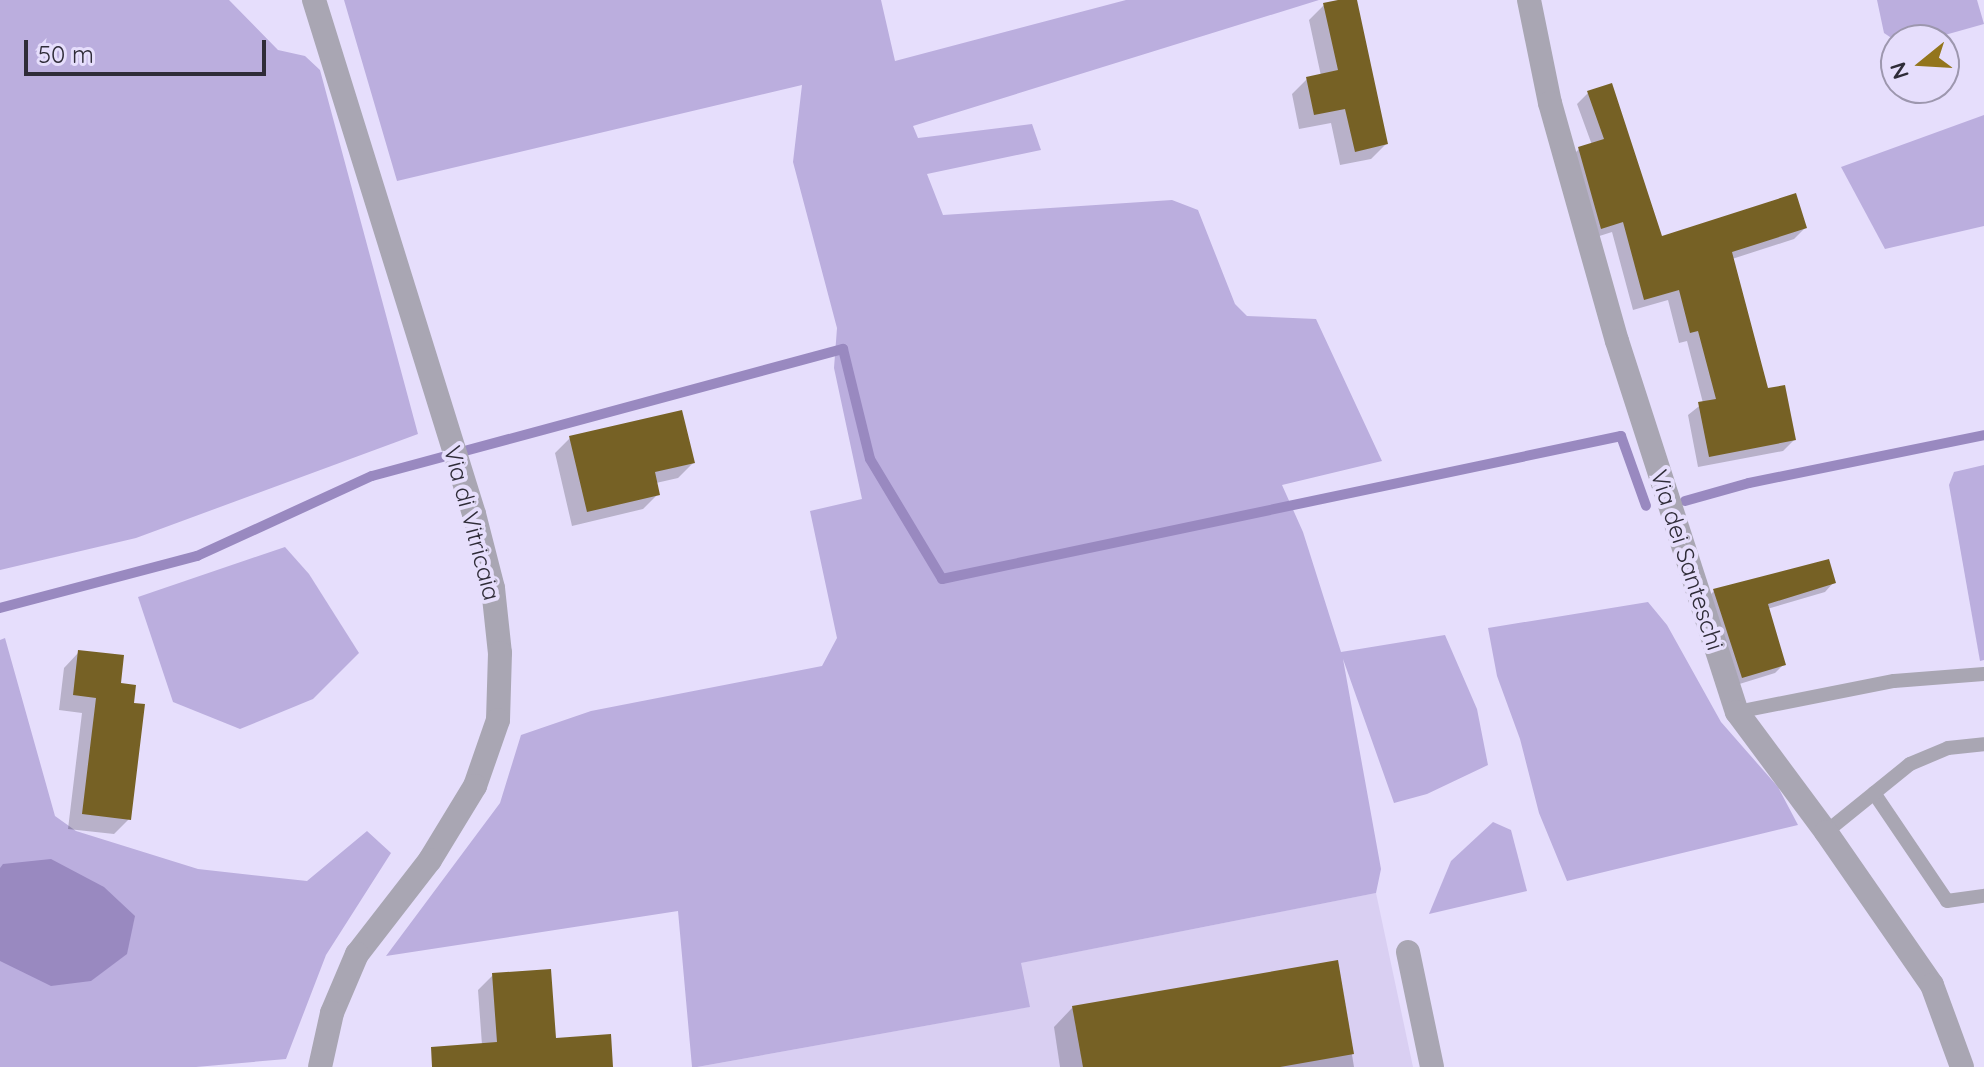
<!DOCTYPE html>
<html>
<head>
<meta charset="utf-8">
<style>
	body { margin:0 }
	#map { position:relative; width:1984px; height:1067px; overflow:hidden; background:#e6defc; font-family:Quicksand,sans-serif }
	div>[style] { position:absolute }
	.built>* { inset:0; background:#d9cff2 }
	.green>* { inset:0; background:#bbaede }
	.water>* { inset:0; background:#9989c0 }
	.shadow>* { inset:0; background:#0003 }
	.stream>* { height:10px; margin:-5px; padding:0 5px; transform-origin:5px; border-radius:5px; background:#9989c0 }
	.building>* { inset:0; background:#766125 }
	.service>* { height:14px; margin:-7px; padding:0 7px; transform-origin:7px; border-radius:7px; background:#a9a6b3 }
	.minor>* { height:24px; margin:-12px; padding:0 12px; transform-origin:12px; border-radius:12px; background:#a9a6b3 }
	span { translate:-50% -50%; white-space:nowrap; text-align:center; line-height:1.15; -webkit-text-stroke:8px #e6defc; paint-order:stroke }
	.street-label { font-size:24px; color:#2f2c38 }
	.north { position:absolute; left:1880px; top:24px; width:80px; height:80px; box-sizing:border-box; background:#e6defc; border:2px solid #9d97ae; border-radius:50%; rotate:252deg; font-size:22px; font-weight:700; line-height:32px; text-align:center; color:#2f2c38 }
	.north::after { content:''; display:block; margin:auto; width:28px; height:36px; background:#93751c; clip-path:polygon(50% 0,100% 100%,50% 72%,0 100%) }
	.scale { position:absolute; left:24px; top:40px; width:242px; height:36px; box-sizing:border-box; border:4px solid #2f2c38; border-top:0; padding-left:10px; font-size:24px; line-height:28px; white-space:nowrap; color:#2f2c38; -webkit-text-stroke:6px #e6defc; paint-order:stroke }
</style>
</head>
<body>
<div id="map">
	<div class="built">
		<div style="clip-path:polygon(1376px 893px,1413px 1067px,697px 1067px,1029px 1007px,1020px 963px)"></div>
	</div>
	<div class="green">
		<div style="clip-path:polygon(0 0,229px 0,278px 50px,305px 56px,320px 70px,418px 434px,136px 538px,0 570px)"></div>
		<div style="clip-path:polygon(344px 0,881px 0,895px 61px,1126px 0,1319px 0,913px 126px,918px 138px,1032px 124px,1041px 150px,927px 174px,943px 215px,1172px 200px,1198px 210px,1235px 304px,1247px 316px,1316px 319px,1382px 461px,1282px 485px,1303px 532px,1341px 652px,1445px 635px,1477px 709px,1488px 765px,1427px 794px,1394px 803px,1343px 659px,1381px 869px,1376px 893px,1021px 963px,1030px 1007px,697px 1067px,692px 1067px,678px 911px,386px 956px,500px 803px,521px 735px,591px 711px,822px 666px,837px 638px,810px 511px,862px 499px,834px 368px,837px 328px,793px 162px,802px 85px,397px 181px)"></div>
		<div style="clip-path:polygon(1877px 0,1977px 0,1984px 24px,1927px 40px,1896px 41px,1884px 33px)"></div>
		<div style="clip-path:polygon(1984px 115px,1984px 226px,1885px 249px,1841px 167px)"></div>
		<div style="clip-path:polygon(1984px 465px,1984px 660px,1980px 661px,1949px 485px,1954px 472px)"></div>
		<div style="clip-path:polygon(285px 547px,309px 574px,359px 653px,313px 699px,240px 729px,173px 702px,138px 597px)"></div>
		<div style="clip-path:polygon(1648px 602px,1667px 625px,1721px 722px,1778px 787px,1798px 825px,1567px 881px,1539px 813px,1520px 739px,1497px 676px,1488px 628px)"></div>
		<div style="clip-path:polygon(5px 638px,55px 816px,76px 831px,198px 869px,307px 881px,367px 831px,391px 853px,326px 955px,286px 1059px,196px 1067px,0 1067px,0 640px)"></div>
		<div style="clip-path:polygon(1493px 822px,1511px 830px,1527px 891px,1429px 914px,1451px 861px)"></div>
	</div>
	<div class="water">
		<div style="clip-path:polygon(51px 859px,104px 887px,135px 916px,127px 954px,91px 981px,51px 986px,0 961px,0 868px,3px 864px)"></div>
	</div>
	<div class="shadow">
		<div style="clip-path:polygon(1355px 0,1386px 144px,1371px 159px,1340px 165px,1331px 123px,1299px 129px,1292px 94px,1307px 79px,1321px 76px,1309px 20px,1324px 5px)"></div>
		<div style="clip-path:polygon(1588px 93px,1661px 238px,1805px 228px,1794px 239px,1732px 259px,1767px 390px,1794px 440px,1783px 451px,1698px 467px,1688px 415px,1703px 403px,1687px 341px,1679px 343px,1668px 300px,1633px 310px,1612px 232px,1590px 239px,1568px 160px,1579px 149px,1592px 145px,1577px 104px)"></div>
		<div style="clip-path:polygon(570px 438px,693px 463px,678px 478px,656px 483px,658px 494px,643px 509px,572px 526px,555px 453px)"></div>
		<div style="clip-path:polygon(1834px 582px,1825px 592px,1767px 609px,1784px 664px,1775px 673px,1733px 686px,1705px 600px,1714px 591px)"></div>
		<div style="clip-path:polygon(79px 652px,119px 685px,129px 819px,114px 834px,68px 829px,82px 713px,59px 710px,64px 668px)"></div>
		<div style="clip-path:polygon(1337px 962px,1354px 1067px,1060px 1067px,1054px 1027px,1073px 1007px)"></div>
		<div style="clip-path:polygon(493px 975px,554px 1040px,611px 1067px,440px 1067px,482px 1045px,478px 990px)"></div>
	</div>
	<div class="stream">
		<div style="left:1685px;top:501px;width:66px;rotate:-15.7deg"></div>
		<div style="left:1749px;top:483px;width:240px;rotate:-11.5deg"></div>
		<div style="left:0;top:608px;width:204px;rotate:-14.8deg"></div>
		<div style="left:197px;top:556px;width:192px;rotate:-24.6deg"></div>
		<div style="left:372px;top:476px;width:488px;rotate:-15.1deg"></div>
		<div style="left:843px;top:349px;width:113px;rotate:76.2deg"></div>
		<div style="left:870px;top:459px;width:140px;rotate:59deg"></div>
		<div style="left:942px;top:579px;width:694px;rotate:-11.89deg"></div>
		<div style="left:1621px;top:436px;width:74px;rotate:70.3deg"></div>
	</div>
	<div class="building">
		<div style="clip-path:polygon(1338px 0,1357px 0,1388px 144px,1355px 152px,1345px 109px,1314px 115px,1306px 77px,1338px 70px,1323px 3px)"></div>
		<div style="clip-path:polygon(1612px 83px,1662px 236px,1796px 193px,1807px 228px,1732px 252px,1768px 388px,1785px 385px,1796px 440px,1709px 457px,1698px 402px,1716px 399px,1698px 331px,1690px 333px,1679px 290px,1644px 300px,1623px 222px,1601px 229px,1578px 147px,1604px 139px,1587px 91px)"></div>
		<div style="clip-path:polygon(682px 410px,695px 463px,655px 472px,660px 495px,587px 512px,569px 436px)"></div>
		<div style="clip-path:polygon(1829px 559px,1836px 583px,1768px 604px,1786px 665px,1742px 678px,1713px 589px)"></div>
		<div style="clip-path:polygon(78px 650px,124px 655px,121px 683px,136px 685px,134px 703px,145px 704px,131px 820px,82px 814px,96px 698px,73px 695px)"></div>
		<div style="clip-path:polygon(1338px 960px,1354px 1054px,1280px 1067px,1083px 1067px,1072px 1006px)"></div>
		<div style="clip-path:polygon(551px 969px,556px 1038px,611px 1034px,613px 1067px,432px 1067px,431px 1047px,497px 1042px,492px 973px)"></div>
	</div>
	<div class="service">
		<div style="left:1737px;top:712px;width:160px;rotate:-11.2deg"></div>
		<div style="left:1894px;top:681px;width:90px;rotate:-4.4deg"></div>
		<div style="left:1874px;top:793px;width:130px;rotate:55.9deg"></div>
		<div style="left:1947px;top:901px;width:37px;rotate:-8deg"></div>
		<div style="left:1826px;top:832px;width:108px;rotate:-39deg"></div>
		<div style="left:1910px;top:764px;width:41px;rotate:-22.8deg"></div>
		<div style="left:1948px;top:748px;width:36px;rotate:-6deg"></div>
	</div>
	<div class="minor">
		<div style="left:314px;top:0;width:538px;rotate:72.71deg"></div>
		<div style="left:474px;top:514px;width:76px;rotate:75.6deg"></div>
		<div style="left:493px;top:588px;width:65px;rotate:83.9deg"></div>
		<div style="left:500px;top:653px;width:67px;rotate:91.7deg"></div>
		<div style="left:498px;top:720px;width:70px;rotate:109.2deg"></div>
		<div style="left:475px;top:786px;width:87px;rotate:121.3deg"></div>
		<div style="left:430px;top:860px;width:119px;rotate:127.8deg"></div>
		<div style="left:357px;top:954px;width:64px;rotate:113deg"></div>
		<div style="left:332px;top:1013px;width:55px;rotate:102.5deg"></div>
		<div style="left:1529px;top:0;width:105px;rotate:78.5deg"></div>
		<div style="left:1550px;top:103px;width:247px;rotate:74.3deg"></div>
		<div style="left:1617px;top:341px;width:390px;rotate:72.1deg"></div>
		<div style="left:1737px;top:712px;width:149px;rotate:53.4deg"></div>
		<div style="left:1826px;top:832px;width:186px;rotate:55.3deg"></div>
		<div style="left:1932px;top:985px;width:87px;rotate:69.9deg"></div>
		<div style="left:1408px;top:952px;width:117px;rotate:78.2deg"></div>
	</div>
	<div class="street-label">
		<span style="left:472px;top:523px;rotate:75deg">Via di Vitricaia</span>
		<span style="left:1687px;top:560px;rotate:72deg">Via dei Santeschi</span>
	</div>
	<div class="north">N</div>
	<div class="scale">50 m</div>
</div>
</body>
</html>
